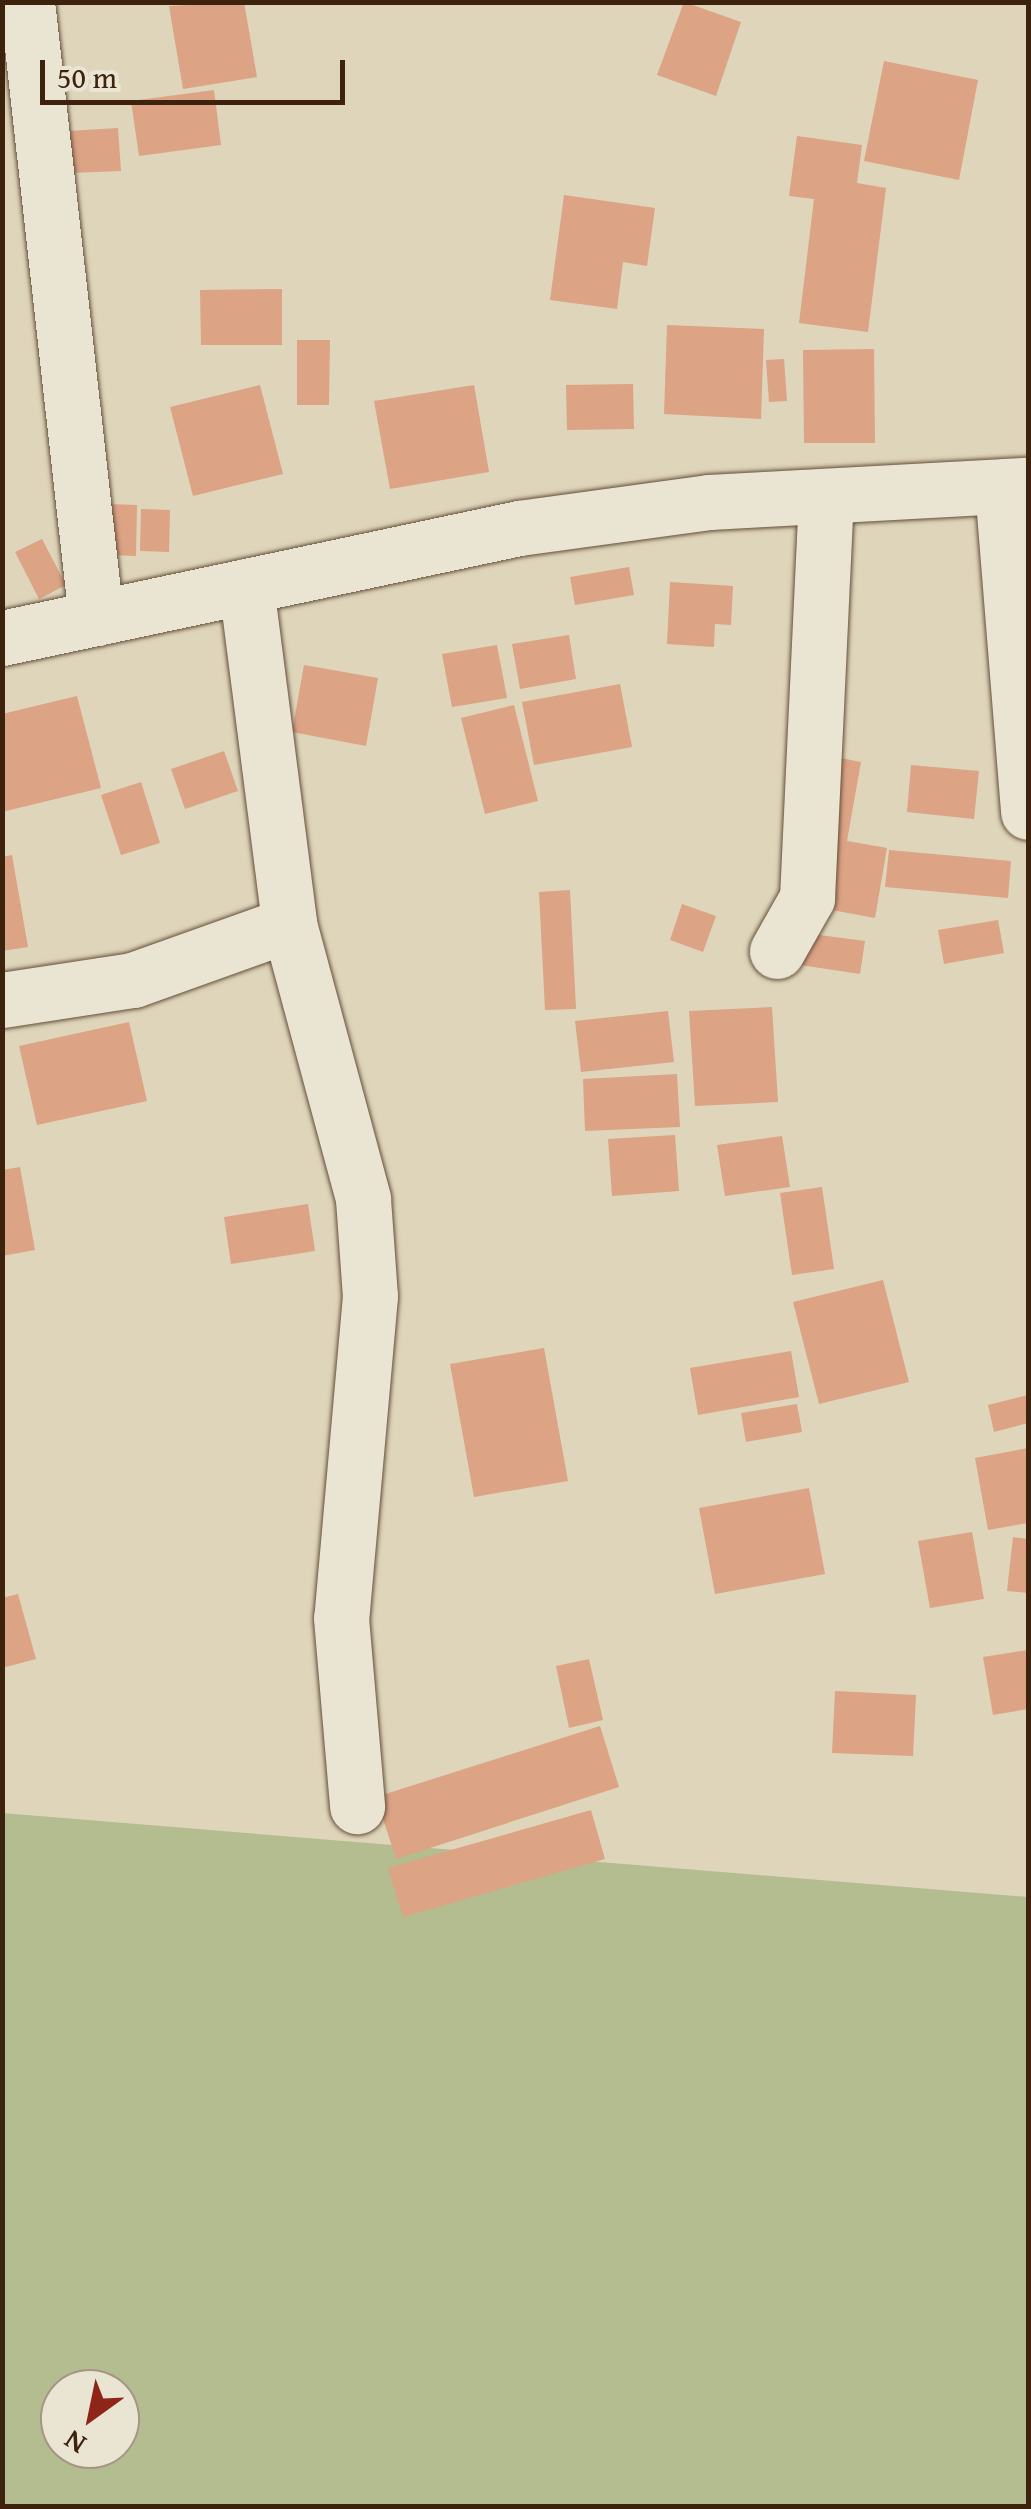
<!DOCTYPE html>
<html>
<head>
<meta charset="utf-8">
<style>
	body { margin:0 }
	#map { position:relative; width:1031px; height:2509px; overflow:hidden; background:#ded5bb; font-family:"Gentium Book Plus",serif }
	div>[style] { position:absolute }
	.green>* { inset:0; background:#b3bd8f }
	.building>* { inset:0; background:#dca385 }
	.roads { filter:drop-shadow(0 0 2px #654f39) drop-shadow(0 0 2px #654f39) }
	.minor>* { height:55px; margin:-27.5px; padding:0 27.5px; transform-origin:27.5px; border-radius:27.5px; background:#eae4d3 }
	span { translate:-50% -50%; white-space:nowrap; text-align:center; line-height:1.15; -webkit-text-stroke:10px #eae4d3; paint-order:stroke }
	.frame { position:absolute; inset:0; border:5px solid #3d220e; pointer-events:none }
	.north { position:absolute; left:40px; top:2369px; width:100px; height:100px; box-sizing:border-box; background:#eae4d3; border:2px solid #a59684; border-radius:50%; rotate:213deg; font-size:28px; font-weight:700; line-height:40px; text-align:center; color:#3d220e }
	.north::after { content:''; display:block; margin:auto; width:35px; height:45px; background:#8f2418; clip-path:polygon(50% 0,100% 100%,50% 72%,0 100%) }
	.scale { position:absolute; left:40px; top:60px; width:305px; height:45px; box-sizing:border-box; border:5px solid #3d220e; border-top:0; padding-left:12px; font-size:30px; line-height:35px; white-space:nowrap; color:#3d220e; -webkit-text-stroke:8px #eae4d3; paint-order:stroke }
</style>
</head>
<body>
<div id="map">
	<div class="green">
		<div style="clip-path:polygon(evenodd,2px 1813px,1028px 1897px,1028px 2506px,3px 2506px,2px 1813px,60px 2389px,120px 2389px,120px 2449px,60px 2449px,60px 2389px)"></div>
	</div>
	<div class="building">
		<div style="clip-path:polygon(244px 2px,257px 77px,183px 89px,169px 6px)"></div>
		<div style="clip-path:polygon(684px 2px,741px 22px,716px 96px,657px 75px)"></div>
		<div style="clip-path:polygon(884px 61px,978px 80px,959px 180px,864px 161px)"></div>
		<div style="clip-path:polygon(214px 90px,221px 145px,139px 156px,131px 101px)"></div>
		<div style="clip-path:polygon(118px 128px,121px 171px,71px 173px,69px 131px)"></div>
		<div style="clip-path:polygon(797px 136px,862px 145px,857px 183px,886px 188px,868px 332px,799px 323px,814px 199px,789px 196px)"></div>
		<div style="clip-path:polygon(564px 195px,655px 208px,647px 266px,623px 262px,617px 309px,550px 300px)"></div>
		<div style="clip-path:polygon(282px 289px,282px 345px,201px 345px,200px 290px)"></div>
		<div style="clip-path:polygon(667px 325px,764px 329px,761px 419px,664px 414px)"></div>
		<div style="clip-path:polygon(297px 340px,330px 340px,329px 405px,297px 405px)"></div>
		<div style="clip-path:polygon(874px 349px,875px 443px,804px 443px,803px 350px)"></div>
		<div style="clip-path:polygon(784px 359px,787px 401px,769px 402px,766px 360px)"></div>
		<div style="clip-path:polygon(633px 384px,634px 429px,567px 430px,566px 385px)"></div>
		<div style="clip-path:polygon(260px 385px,283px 474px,193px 496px,170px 407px)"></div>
		<div style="clip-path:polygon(474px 385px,489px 472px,390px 489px,374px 401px)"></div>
		<div style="clip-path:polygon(108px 504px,137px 505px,136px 556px,107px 555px)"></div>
		<div style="clip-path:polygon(141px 509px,170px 510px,169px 552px,140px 551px)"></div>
		<div style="clip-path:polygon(42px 539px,66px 585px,39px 599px,15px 552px)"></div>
		<div style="clip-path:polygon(629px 567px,634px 595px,575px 605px,570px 577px)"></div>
		<div style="clip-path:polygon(670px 582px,733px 586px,731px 625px,715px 624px,714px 647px,667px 644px)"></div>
		<div style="clip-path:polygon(569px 635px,576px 679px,520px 689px,512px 644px)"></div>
		<div style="clip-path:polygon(497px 645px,507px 698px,452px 707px,442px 654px)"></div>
		<div style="clip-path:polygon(304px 665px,378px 678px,366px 746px,292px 732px)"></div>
		<div style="clip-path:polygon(620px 684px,632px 747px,534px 765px,522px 702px)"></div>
		<div style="clip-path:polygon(77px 696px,101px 788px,2px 812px,2px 714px)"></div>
		<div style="clip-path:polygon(514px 705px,538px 801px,485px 814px,461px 718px)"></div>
		<div style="clip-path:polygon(224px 751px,238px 791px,185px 809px,171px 769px)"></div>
		<div style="clip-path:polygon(836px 757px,861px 762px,847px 841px,887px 848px,875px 918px,810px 906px)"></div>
		<div style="clip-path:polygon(911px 765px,979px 771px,974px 819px,907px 812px)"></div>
		<div style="clip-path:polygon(141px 782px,160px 843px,121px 855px,101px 795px)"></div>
		<div style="clip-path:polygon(889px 850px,1011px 861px,1008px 898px,885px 887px)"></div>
		<div style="clip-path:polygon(12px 855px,28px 947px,2px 951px,2px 857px)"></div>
		<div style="clip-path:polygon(570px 890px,576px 1009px,545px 1010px,539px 892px)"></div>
		<div style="clip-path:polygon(682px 904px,716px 916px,703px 952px,670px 940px)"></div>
		<div style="clip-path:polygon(998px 920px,1004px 953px,944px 964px,938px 930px)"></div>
		<div style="clip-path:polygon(804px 933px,865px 941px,860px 974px,800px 965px)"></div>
		<div style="clip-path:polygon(772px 1007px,778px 1102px,695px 1106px,689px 1011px)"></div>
		<div style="clip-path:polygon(668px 1011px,674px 1062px,581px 1072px,575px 1021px)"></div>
		<div style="clip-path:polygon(129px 1022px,147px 1101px,37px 1125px,19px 1046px)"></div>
		<div style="clip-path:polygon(677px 1074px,680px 1127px,585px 1131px,583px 1079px)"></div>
		<div style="clip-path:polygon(675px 1135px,679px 1191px,612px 1196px,608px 1139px)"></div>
		<div style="clip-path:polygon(782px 1136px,790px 1187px,725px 1196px,717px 1145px)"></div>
		<div style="clip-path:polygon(20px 1167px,35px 1250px,2px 1256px,2px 1170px)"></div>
		<div style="clip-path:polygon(822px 1187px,834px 1269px,792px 1275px,780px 1193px)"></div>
		<div style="clip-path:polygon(308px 1204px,315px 1251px,231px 1264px,224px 1217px)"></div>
		<div style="clip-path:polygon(883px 1280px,909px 1382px,819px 1404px,793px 1302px)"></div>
		<div style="clip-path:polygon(544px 1348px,568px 1481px,474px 1497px,450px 1364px)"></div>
		<div style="clip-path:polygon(791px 1351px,799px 1397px,698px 1415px,690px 1368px)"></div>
		<div style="clip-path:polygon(1028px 1395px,1028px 1423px,994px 1432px,988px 1405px)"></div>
		<div style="clip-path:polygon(797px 1404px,802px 1432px,746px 1442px,741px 1413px)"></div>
		<div style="clip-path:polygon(1028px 1448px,1028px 1523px,988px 1530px,975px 1458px)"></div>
		<div style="clip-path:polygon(809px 1488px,825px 1574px,715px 1594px,699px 1508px)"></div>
		<div style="clip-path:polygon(972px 1532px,984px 1599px,930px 1608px,918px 1541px)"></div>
		<div style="clip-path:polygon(1013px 1537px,1028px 1539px,1028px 1593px,1007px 1591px)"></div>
		<div style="clip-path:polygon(18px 1594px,36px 1659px,2px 1668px,2px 1598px)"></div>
		<div style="clip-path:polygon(1028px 1650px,1028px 1709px,993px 1715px,983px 1657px)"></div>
		<div style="clip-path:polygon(589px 1659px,603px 1720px,569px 1728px,556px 1666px)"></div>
		<div style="clip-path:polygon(835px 1691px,916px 1695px,913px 1756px,832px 1753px)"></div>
		<div style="clip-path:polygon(600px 1726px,619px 1787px,396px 1859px,376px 1797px)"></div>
		<div style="clip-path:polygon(591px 1810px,605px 1859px,403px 1917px,388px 1868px)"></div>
	</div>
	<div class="roads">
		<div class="minor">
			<div style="left:27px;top:2px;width:620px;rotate:83.61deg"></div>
			<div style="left:1002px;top:487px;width:326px;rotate:85.4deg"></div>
			<div style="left:246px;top:586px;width:341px;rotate:82.7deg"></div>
			<div style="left:289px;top:924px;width:285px;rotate:74.9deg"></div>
			<div style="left:363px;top:1199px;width:97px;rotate:85.9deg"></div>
			<div style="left:370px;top:1296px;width:323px;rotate:95.1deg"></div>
			<div style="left:341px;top:1618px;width:189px;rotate:85.1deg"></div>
			<div style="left:2px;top:638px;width:529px;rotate:-12.01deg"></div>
			<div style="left:519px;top:528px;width:192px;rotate:-7.8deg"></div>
			<div style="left:709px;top:502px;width:319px;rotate:-3.1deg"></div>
			<div style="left:777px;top:951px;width:61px;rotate:-60.5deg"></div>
			<div style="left:807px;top:898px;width:400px;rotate:-87.3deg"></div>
			<div style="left:2px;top:1000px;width:133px;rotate:-8.7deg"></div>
			<div style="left:133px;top:980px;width:166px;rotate:-19.7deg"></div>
		</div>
	</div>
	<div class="frame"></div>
	<div class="north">N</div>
	<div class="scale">50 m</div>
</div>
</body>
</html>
